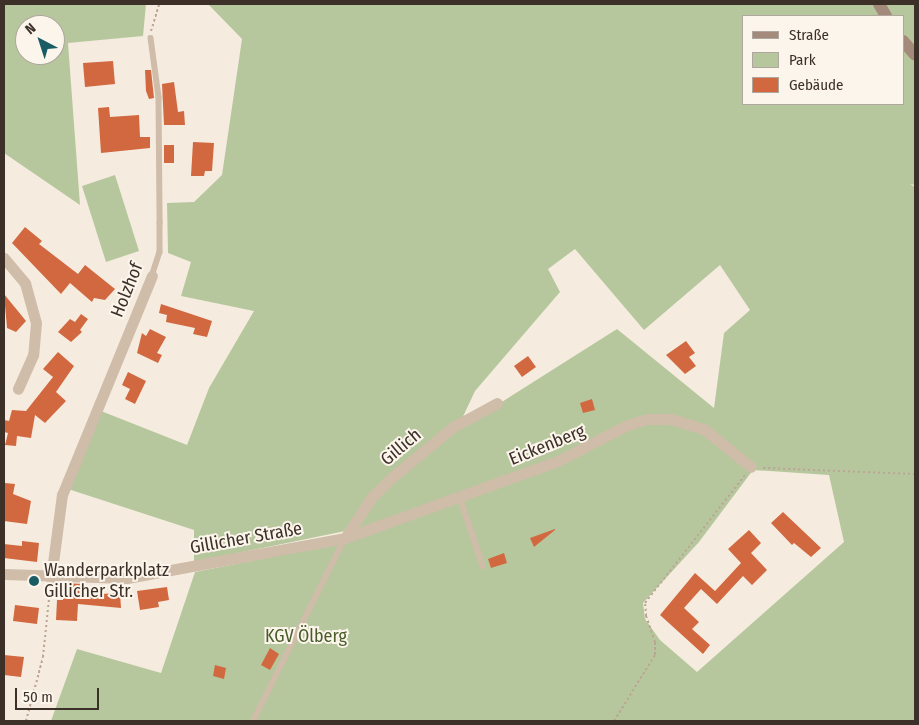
<!DOCTYPE html>
<html>
<head>
<meta charset="utf-8">
<style>
	body { margin:0 }
	#map { position:relative; width:919px; height:725px; overflow:hidden; background:#f5ecdf; font-family:"Fira Sans Condensed",sans-serif }
	div>[style] { position:absolute }
	.green>* { inset:0; background:#b7c79d }
	.building>* { inset:0; background:#d26840 }
	.path>* { height:2px; margin-top:-1px; transform-origin:0; background:repeating-linear-gradient(90deg,#bca693 0 2.5px,transparent 0 5px) }
	.service>* { height:5.5px; margin:-2.75px; padding:0 2.75px; transform-origin:2.75px; border-radius:2.75px; background:#cfbca9 }
	.minor>* { height:11px; margin:-5.5px; padding:0 5.5px; transform-origin:5.5px; border-radius:5.5px; background:#cfbca9 }
	.secondary>* { height:12px; margin:-6px; padding:0 6px; transform-origin:6px; border-radius:6px; background:#a48a7a }
	.dots>* { width:14px; height:14px; translate:-50% -50%; box-sizing:border-box; border:2px solid #fcf5ec; border-radius:50% }
	span { translate:-50% -50%; white-space:nowrap; text-align:center; line-height:1.15; -webkit-text-stroke:4px #fcf5ec; paint-order:stroke }
	.street-label { font-size:18px; color:#3c3029 }
	.poi-label { font-size:18px; color:#3c3029 }
	.left { translate:0 -50%; text-align:left }
	.park-label { font-size:18px; color:#495d2a }
	.frame { position:absolute; inset:0; border:5px solid #3c3029; pointer-events:none }
	.legend { position:absolute; left:742px; top:15px; width:162px; height:90px; box-sizing:border-box; background:#fcf5ec; border:1px solid #afa69e; margin:0; padding:6px 9px; list-style:none; font-size:15px; color:#3c3029 }
	.legend li { display:flex; align-items:center; gap:10px; height:25px }
	.legend b { width:25px; border:1px solid #afa69e }
	.north { position:absolute; left:15px; top:15px; width:50px; height:50px; box-sizing:border-box; background:#fcf5ec; border:1px solid #afa69e; border-radius:50%; rotate:320deg; font-size:14px; font-weight:700; line-height:20px; text-align:center; color:#3c3029 }
	.north::after { content:''; display:block; margin:auto; width:18px; height:22px; background:#1a5c63; clip-path:polygon(50% 0,100% 100%,50% 72%,0 100%) }
	.scale { position:absolute; left:15px; top:688px; width:84px; height:22px; box-sizing:border-box; border:2px solid #3c3029; border-top:0; padding-left:6px; font-size:15px; line-height:18px; white-space:nowrap; color:#3c3029; -webkit-text-stroke:4px #fcf5ec; paint-order:stroke }
</style>
</head>
<body>
<div id="map">
	<div class="green">
		<div style="clip-path:polygon(evenodd,4px 4px,146px 4px,143px 36px,68px 43px,80px 205px,4px 153px,4px 4px,25px 25px,55px 25px,55px 55px,25px 55px,25px 25px)"></div>
		<div style="clip-path:polygon(evenodd,208px 4px,915px 4px,915px 185px,910px 184px,915px 187px,915px 721px,51px 721px,77px 649px,161px 673px,195px 572px,342px 543px,355px 529px,194px 562px,194px 530px,68px 489px,101px 411px,187px 445px,209px 388px,254px 311px,181px 296px,191px 262px,168px 253px,167px 203px,194px 202px,222px 175px,242px 39px,208px 4px,743px 16px,903px 16px,903px 104px,743px 104px,743px 16px,208px 4px,575px 249px,644px 330px,720px 265px,750px 310px,724px 333px,714px 408px,617px 329px,494px 407px,460px 423px,475px 391px,560px 292px,548px 269px,575px 249px,208px 4px,753px 470px,829px 475px,844px 542px,697px 672px,660px 640px,645px 619px,643px 603px,699px 542px,753px 470px)"></div>
		<div style="clip-path:polygon(115px 175px,139px 251px,106px 262px,82px 186px)"></div>
	</div>
	<div class="building">
		<div style="clip-path:polygon(113px 61px,115px 84px,85px 87px,83px 63px)"></div>
		<div style="clip-path:polygon(145px 70px,151px 70px,154px 98px,149px 99px,146px 91px)"></div>
		<div style="clip-path:polygon(174px 82px,178px 112px,184px 111px,185px 125px,164px 125px,162px 84px)"></div>
		<div style="clip-path:polygon(109px 107px,110px 117px,139px 115px,140px 137px,150px 137px,150px 148px,101px 153px,98px 108px)"></div>
		<div style="clip-path:polygon(193px 142px,214px 143px,212px 171px,205px 171px,204px 176px,191px 176px)"></div>
		<div style="clip-path:polygon(164px 145px,174px 145px,174px 163px,164px 163px)"></div>
		<div style="clip-path:polygon(25px 227px,42px 241px,39px 244px,78px 274px,85px 265px,115px 289px,105px 300px,94px 298px,92px 302px,70px 283px,61px 294px,12px 243px)"></div>
		<div style="clip-path:polygon(4px 294px,26px 321px,16px 332px,7px 328px)"></div>
		<div style="clip-path:polygon(161px 304px,212px 321px,207px 337px,193px 334px,195px 328px,166px 322px,167px 315px,159px 313px)"></div>
		<div style="clip-path:polygon(81px 314px,88px 319px,80px 330px,82px 332px,71px 342px,58px 332px,70px 319px,75px 322px)"></div>
		<div style="clip-path:polygon(150px 329px,166px 337px,157px 353px,162px 355px,158px 363px,137px 353px,142px 333px,146px 336px)"></div>
		<div style="clip-path:polygon(686px 341px,695px 353px,689px 357px,696px 366px,685px 374px,666px 355px)"></div>
		<div style="clip-path:polygon(58px 352px,74px 366px,56px 392px,66px 401px,45px 423px,35px 415px,31px 438px,17px 436px,16px 446px,5px 445px,8px 433px,4px 432px,4px 420px,9px 421px,12px 410px,26px 411px,53px 377px,43px 369px)"></div>
		<div style="clip-path:polygon(528px 356px,536px 367px,522px 377px,514px 366px)"></div>
		<div style="clip-path:polygon(128px 372px,146px 381px,135px 404px,125px 399px,130px 389px,122px 385px)"></div>
		<div style="clip-path:polygon(592px 399px,595px 410px,583px 413px,580px 403px)"></div>
		<div style="clip-path:polygon(5px 483px,15px 484px,13px 494px,31px 501px,27px 524px,4px 521px)"></div>
		<div style="clip-path:polygon(783px 512px,821px 548px,811px 557px,794px 543px,792px 545px,771px 523px)"></div>
		<div style="clip-path:polygon(555px 529px,555px 530px,534px 547px,530px 538px)"></div>
		<div style="clip-path:polygon(749px 530px,761px 543px,751px 553px,767px 570px,752px 585px,743px 576px,717px 604px,701px 589px,684px 608px,699px 622px,692px 629px,710px 645px,703px 654px,660px 615px,695px 573px,715px 591px,741px 563px,728px 549px)"></div>
		<div style="clip-path:polygon(22px 541px,39px 543px,37px 562px,4px 558px,4px 544px,22px 546px)"></div>
		<div style="clip-path:polygon(504px 553px,507px 563px,491px 568px,488px 559px)"></div>
		<div style="clip-path:polygon(63px 583px,84px 584px,83px 595px,120px 593px,121px 608px,78px 604px,77px 621px,56px 620px,57px 600px,63px 600px)"></div>
		<div style="clip-path:polygon(167px 587px,169px 600px,158px 602px,159px 607px,140px 610px,137px 591px)"></div>
		<div style="clip-path:polygon(15px 605px,39px 608px,37px 624px,13px 621px)"></div>
		<div style="clip-path:polygon(270px 648px,279px 654px,270px 670px,261px 665px)"></div>
		<div style="clip-path:polygon(4px 655px,24px 657px,21px 677px,4px 675px)"></div>
		<div style="clip-path:polygon(215px 665px,226px 668px,224px 679px,213px 676px)"></div>
	</div>
	<div class="path">
		<div style="left:151px;top:31px;width:28px;rotate:-73deg"></div>
		<div style="left:763px;top:468px;width:152px;rotate:2.3deg"></div>
		<div style="left:26px;top:721px;width:66px;rotate:-75.1deg"></div>
		<div style="left:43px;top:657px;width:68px;rotate:-84.1deg"></div>
		<div style="left:614px;top:721px;width:78px;rotate:-58.2deg"></div>
		<div style="left:655px;top:655px;width:13px;rotate:-90deg"></div>
		<div style="left:655px;top:642px;width:28px;rotate:-109deg"></div>
		<div style="left:646px;top:616px;width:13px;rotate:-94deg"></div>
		<div style="left:645px;top:603px;width:162px;rotate:-52deg"></div>
	</div>
	<div class="service">
		<div style="left:151px;top:38px;width:60px;rotate:82.3deg"></div>
		<div style="left:159px;top:97px;width:126px;rotate:89.5deg"></div>
		<div style="left:160px;top:223px;width:29px;rotate:90deg"></div>
		<div style="left:160px;top:252px;width:25px;rotate:108deg"></div>
		<div style="left:460px;top:497px;width:73px;rotate:71.6deg"></div>
		<div style="left:253px;top:721px;width:205px;rotate:-63.3deg"></div>
	</div>
	<div class="minor">
		<div style="left:4px;top:258px;width:33px;rotate:50deg"></div>
		<div style="left:25px;top:283px;width:41px;rotate:74.6deg"></div>
		<div style="left:36px;top:323px;width:32px;rotate:95deg"></div>
		<div style="left:33px;top:355px;width:37px;rotate:114deg"></div>
		<div style="left:345px;top:538px;width:49px;rotate:-56.6deg"></div>
		<div style="left:372px;top:497px;width:25px;rotate:-45deg"></div>
		<div style="left:390px;top:479px;width:82px;rotate:-39.5deg"></div>
		<div style="left:453px;top:427px;width:50px;rotate:-28.6deg"></div>
		<div style="left:4px;top:574px;width:123px;rotate:1.9deg"></div>
		<div style="left:127px;top:578px;width:222px;rotate:-10.4deg"></div>
		<div style="left:345px;top:538px;width:226px;rotate:-19.9deg"></div>
		<div style="left:558px;top:461px;width:76px;rotate:-27.6deg"></div>
		<div style="left:625px;top:426px;width:23px;rotate:-18deg"></div>
		<div style="left:647px;top:419px;width:24px"></div>
		<div style="left:671px;top:419px;width:34px;rotate:17deg"></div>
		<div style="left:704px;top:429px;width:60px;rotate:39deg"></div>
		<div style="left:51px;top:578px;width:84px;rotate:-82.5deg"></div>
		<div style="left:62px;top:495px;width:237px;rotate:-67.7deg"></div>
	</div>
	<div class="secondary">
		<div style="left:879px;top:4px;width:14px;rotate:60deg"></div>
		<div style="left:903px;top:41px;width:18px;rotate:49deg"></div>
	</div>
	<div class="dots">
		<div style="left:34px;top:581px;background:#1a5c63"></div>
	</div>
	<div class="street-label">
		<span style="left:127px;top:290px;rotate:-68deg">Holzhof</span>
		<span style="left:547px;top:445px;rotate:-22deg">Eickenberg</span>
		<span style="left:401px;top:447px;rotate:-40deg">Gillich</span>
		<span style="left:246px;top:538px;rotate:-10deg">Gillicher Straße</span>
	</div>
	<div class="poi-label">
		<span class="left" style="left:44px;top:581px">Wanderparkplatz<br>Gillicher Str.</span>
	</div>
	<div class="park-label">
		<span style="left:306px;top:636px">KGV Ölberg</span>
	</div>
	<div class="frame"></div>
	<ul class="legend">
	<li><b style="height:6px;background:#a48a7a"></b>Straße</li>
	<li><b style="height:14px;background:#b7c79d"></b>Park</li>
	<li><b style="height:14px;background:#d26840"></b>Gebäude</li>
	</ul>
	<div class="north">N</div>
	<div class="scale">50 m</div>
</div>
</body>
</html>
